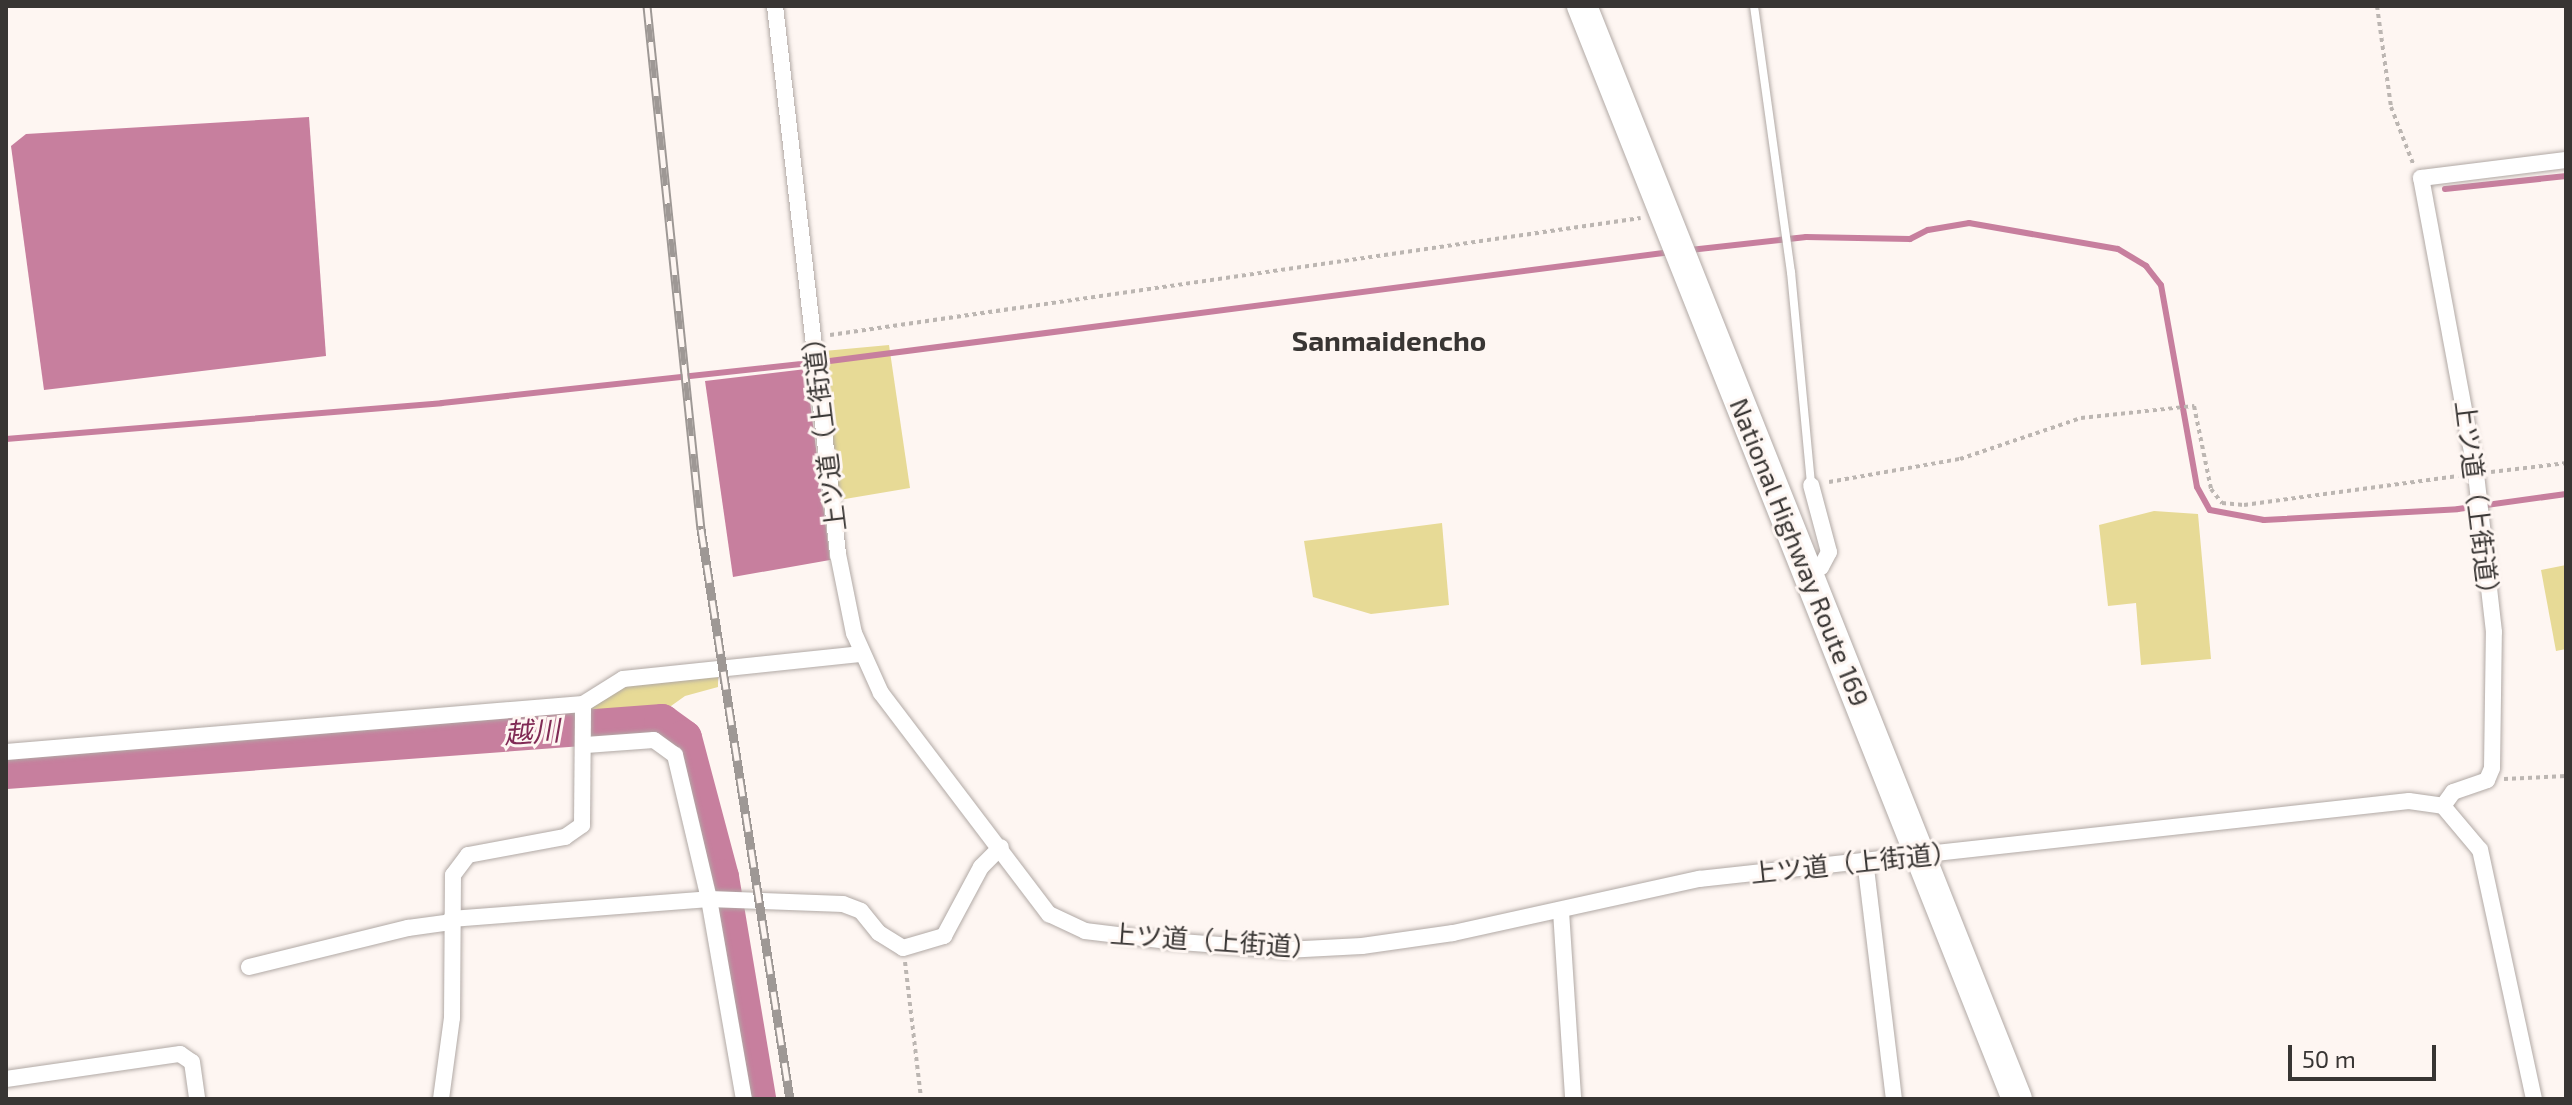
<!DOCTYPE html>
<html>
<head>
<meta charset="utf-8">
<style>
	body { margin:0 }
	#map { position:relative; width:2572px; height:1105px; overflow:hidden; background:#fef6f2; font-family:"Exo 2","Noto Sans JP",sans-serif }
	div>[style] { position:absolute }
	.green>* { inset:0; background:#e7da96 }
	.water>* { inset:0; background:#c77f9e }
	.stream>* { height:6px; margin:-3px; padding:0 3px; transform-origin:3px; border-radius:3px; background:#c77f9e }
	.river>* { height:36px; margin:-18px; padding:0 18px; transform-origin:18px; border-radius:18px; background:#c77f9e }
	.path>* { height:4px; margin-top:-2px; transform-origin:0; background:repeating-linear-gradient(90deg,#bcb6b2 0 4px,transparent 0 8px) }
	.roads { filter:drop-shadow(0 0 2px #b1a9a5) drop-shadow(0 0 2px #b1a9a5) }
	.lane>* { height:8px; margin:-4px; padding:0 4px; transform-origin:4px; border-radius:4px; background:#fff }
	.street>* { height:16px; margin:-8px; padding:0 8px; transform-origin:8px; border-radius:8px; background:#fff }
	.highway>* { height:30px; margin:-15px; padding:0 15px; transform-origin:15px; border-radius:15px; background:#fff }
	.rail>* { height:9px; margin-top:-4.5px; transform-origin:0; background:repeating-linear-gradient(90deg,#fef6f2 0 18px,#9e9895 0 36px); box-sizing:border-box; border-block:2px solid #9e9895 }
	span { translate:-50% -50%; white-space:nowrap; text-align:center; line-height:1.15; -webkit-text-stroke:6px #fef6f2; paint-order:stroke }
	.street-label { font-size:26px; color:#383533 }
	.neighbourhood-label { font-size:28px; color:#383533; font-weight:700 }
	.water-label { font-size:28px; color:#802a55; font-style:italic }
	.frame { position:absolute; inset:0; border:8px solid #383533; pointer-events:none }
	.scale { position:absolute; left:2288px; top:1045px; width:148px; height:36px; box-sizing:border-box; border:4px solid #383533; border-top:0; padding-left:10px; font-size:24px; line-height:28px; white-space:nowrap; color:#383533; -webkit-text-stroke:6px #fef6f2; paint-order:stroke }
</style>
</head>
<body>
<div id="map">
	<div class="green">
		<div style="clip-path:polygon(889px 345px,910px 488px,839px 500px,824px 351px)"></div>
		<div style="clip-path:polygon(2154px 511px,2198px 514px,2211px 659px,2141px 665px,2136px 603px,2108px 606px,2099px 525px)"></div>
		<div style="clip-path:polygon(1442px 523px,1449px 605px,1371px 614px,1313px 597px,1304px 541px)"></div>
		<div style="clip-path:polygon(2566px 565px,2566px 649px,2556px 651px,2541px 570px)"></div>
		<div style="clip-path:polygon(718px 670px,718px 687px,685px 696px,650px 721px,585px 724px,583px 704px,606px 686px)"></div>
	</div>
	<div class="water">
		<div style="clip-path:polygon(309px 117px,326px 356px,44px 390px,11px 146px,26px 134px)"></div>
		<div style="clip-path:polygon(806px 369px,830px 560px,733px 577px,705px 381px)"></div>
	</div>
	<div class="stream">
		<div style="left:2445px;top:189px;width:122px;rotate:-6.1deg"></div>
		<div style="left:1690px;top:250px;width:117px;rotate:-6.4deg"></div>
		<div style="left:1806px;top:237px;width:104px;rotate:1.1deg"></div>
		<div style="left:1910px;top:239px;width:20px;rotate:-27deg"></div>
		<div style="left:1928px;top:230px;width:42px;rotate:-9.7deg"></div>
		<div style="left:1969px;top:223px;width:151px;rotate:9.9deg"></div>
		<div style="left:2118px;top:249px;width:33px;rotate:31deg"></div>
		<div style="left:2146px;top:266px;width:24px;rotate:52deg"></div>
		<div style="left:2161px;top:285px;width:205px;rotate:79.9deg"></div>
		<div style="left:2197px;top:487px;width:26px;rotate:61deg"></div>
		<div style="left:2210px;top:510px;width:55px;rotate:10.5deg"></div>
		<div style="left:2264px;top:520px;width:194px;rotate:-3.2deg"></div>
		<div style="left:2458px;top:509px;width:109px;rotate:-7.9deg"></div>
		<div style="left:6px;top:439px;width:437px;rotate:-4.7deg"></div>
		<div style="left:442px;top:403px;width:382px;rotate:-6.2deg"></div>
		<div style="left:822px;top:362px;width:856px;rotate:-7.38deg"></div>
	</div>
	<div class="river">
		<div style="left:6px;top:771px;width:658px;rotate:-4.27deg"></div>
		<div style="left:662px;top:722px;width:27px;rotate:36deg"></div>
		<div style="left:684px;top:738px;width:144px;rotate:75.1deg"></div>
		<div style="left:721px;top:877px;width:225px;rotate:80.5deg"></div>
	</div>
	<div class="path">
		<div style="left:2377px;top:6px;width:102px;rotate:82.1deg"></div>
		<div style="left:2391px;top:107px;width:63px;rotate:68.7deg"></div>
		<div style="left:830px;top:335px;width:819px;rotate:-8.21deg"></div>
		<div style="left:2491px;top:472px;width:76px;rotate:-6.8deg"></div>
		<div style="left:1829px;top:482px;width:133px;rotate:-10deg"></div>
		<div style="left:1960px;top:459px;width:128px;rotate:-18.7deg"></div>
		<div style="left:2081px;top:418px;width:114px;rotate:-6.1deg"></div>
		<div style="left:2194px;top:406px;width:85px;rotate:78.4deg"></div>
		<div style="left:2211px;top:489px;width:18px;rotate:52deg"></div>
		<div style="left:2222px;top:503px;width:22px;rotate:5deg"></div>
		<div style="left:2244px;top:505px;width:216px;rotate:-7.7deg"></div>
		<div style="left:2504px;top:779px;width:62px;rotate:-2.8deg"></div>
		<div style="left:905px;top:962px;width:138px;rotate:83.3deg"></div>
	</div>
	<div class="roads">
		<div class="lane">
			<div style="left:1754px;top:6px;width:269px;rotate:82.1deg"></div>
			<div style="left:1791px;top:272px;width:214px;rotate:84.6deg"></div>
		</div>
		<div class="street">
			<div style="left:775px;top:6px;width:552px;rotate:83.44deg"></div>
			<div style="left:838px;top:554px;width:81px;rotate:78.6deg"></div>
			<div style="left:854px;top:633px;width:66px;rotate:65.8deg"></div>
			<div style="left:881px;top:693px;width:278px;rotate:52.8deg"></div>
			<div style="left:1049px;top:914px;width:40px;rotate:25deg"></div>
			<div style="left:1085px;top:931px;width:84px;rotate:6.9deg"></div>
			<div style="left:1168px;top:941px;width:117px;rotate:4.4deg"></div>
			<div style="left:1285px;top:950px;width:77px;rotate:-3deg"></div>
			<div style="left:1362px;top:946px;width:92px;rotate:-8.1deg"></div>
			<div style="left:1453px;top:933px;width:252px;rotate:-12.4deg"></div>
			<div style="left:1699px;top:879px;width:714px;rotate:-6.27deg"></div>
			<div style="left:2409px;top:801px;width:34px;rotate:8deg"></div>
			<div style="left:1807px;top:573px;width:15px;rotate:-23deg"></div>
			<div style="left:1821px;top:567px;width:17px;rotate:-62deg"></div>
			<div style="left:1829px;top:552px;width:69px;rotate:-105deg"></div>
			<div style="left:586px;top:745px;width:68px;rotate:-4.2deg"></div>
			<div style="left:654px;top:740px;width:26px;rotate:36deg"></div>
			<div style="left:675px;top:755px;width:148px;rotate:76.7deg"></div>
			<div style="left:709px;top:899px;width:203px;rotate:80.1deg"></div>
			<div style="left:6px;top:752px;width:579px;rotate:-4.76deg"></div>
			<div style="left:583px;top:704px;width:47px;rotate:-32deg"></div>
			<div style="left:623px;top:679px;width:238px;rotate:-6deg"></div>
			<div style="left:1865px;top:860px;width:241px;rotate:83.1deg"></div>
			<div style="left:1561px;top:911px;width:188px;rotate:86.3deg"></div>
			<div style="left:451px;top:919px;width:259px;rotate:-4.4deg"></div>
			<div style="left:709px;top:899px;width:134px;rotate:2.1deg"></div>
			<div style="left:843px;top:904px;width:19px;rotate:21deg"></div>
			<div style="left:861px;top:911px;width:28px;rotate:51deg"></div>
			<div style="left:879px;top:933px;width:28px;rotate:32deg"></div>
			<div style="left:903px;top:948px;width:43px;rotate:-16.3deg"></div>
			<div style="left:944px;top:936px;width:78px;rotate:-61.8deg"></div>
			<div style="left:981px;top:867px;width:28px;rotate:-45deg"></div>
			<div style="left:249px;top:967px;width:164px;rotate:-13.8deg"></div>
			<div style="left:408px;top:928px;width:43px;rotate:-7.9deg"></div>
			<div style="left:6px;top:1079px;width:176px;rotate:-8.2deg"></div>
			<div style="left:180px;top:1054px;width:14px;rotate:34deg"></div>
			<div style="left:192px;top:1062px;width:37px;rotate:82deg"></div>
			<div style="left:441px;top:1099px;width:82px;rotate:-82.3deg"></div>
			<div style="left:452px;top:1018px;width:143px;rotate:-89.6deg"></div>
			<div style="left:453px;top:875px;width:25px;rotate:-53deg"></div>
			<div style="left:468px;top:855px;width:99px;rotate:-10.5deg"></div>
			<div style="left:565px;top:837px;width:21px;rotate:-35deg"></div>
			<div style="left:582px;top:825px;width:121px;rotate:-89.5deg"></div>
			<div style="left:2534px;top:1099px;width:255px;rotate:-102.2deg"></div>
			<div style="left:2480px;top:850px;width:57px;rotate:-130.1deg"></div>
			<div style="left:2443px;top:806px;width:17px;rotate:-54deg"></div>
			<div style="left:2453px;top:792px;width:36px;rotate:-19deg"></div>
			<div style="left:2487px;top:780px;width:13px;rotate:-67deg"></div>
			<div style="left:2492px;top:768px;width:136px;rotate:-89.2deg"></div>
			<div style="left:2494px;top:632px;width:159px;rotate:-96.5deg"></div>
			<div style="left:2476px;top:474px;width:301px;rotate:-100.5deg"></div>
			<div style="left:2421px;top:178px;width:146px;rotate:-7.1deg"></div>
		</div>
		<div class="highway">
			<div style="left:1582px;top:6px;width:1176px;rotate:68.3deg"></div>
		</div>
	</div>
	<div class="rail">
		<div style="left:647px;top:6px;width:526px;rotate:84.11deg"></div>
		<div style="left:701px;top:529px;width:577px;rotate:81.13deg"></div>
	</div>
	<div class="street-label">
		<span style="left:823px;top:428px;rotate:-97deg">上ツ道（上街道）</span>
		<span style="left:2478px;top:504px;rotate:83deg">上ツ道（上街道）</span>
		<span style="left:1800px;top:552px;rotate:68deg">National Highway Route 169</span>
		<span style="left:1854px;top:862px;rotate:-6deg">上ツ道（上街道）</span>
		<span style="left:1214px;top:940px;rotate:4deg">上ツ道（上街道）</span>
	</div>
	<div class="neighbourhood-label">
		<span style="left:1389px;top:340px">Sanmaidencho</span>
	</div>
	<div class="water-label">
		<span style="left:532px;top:731px;rotate:-4deg">越川</span>
	</div>
	<div class="frame"></div>
	<div class="scale">50 m</div>
</div>
</body>
</html>
